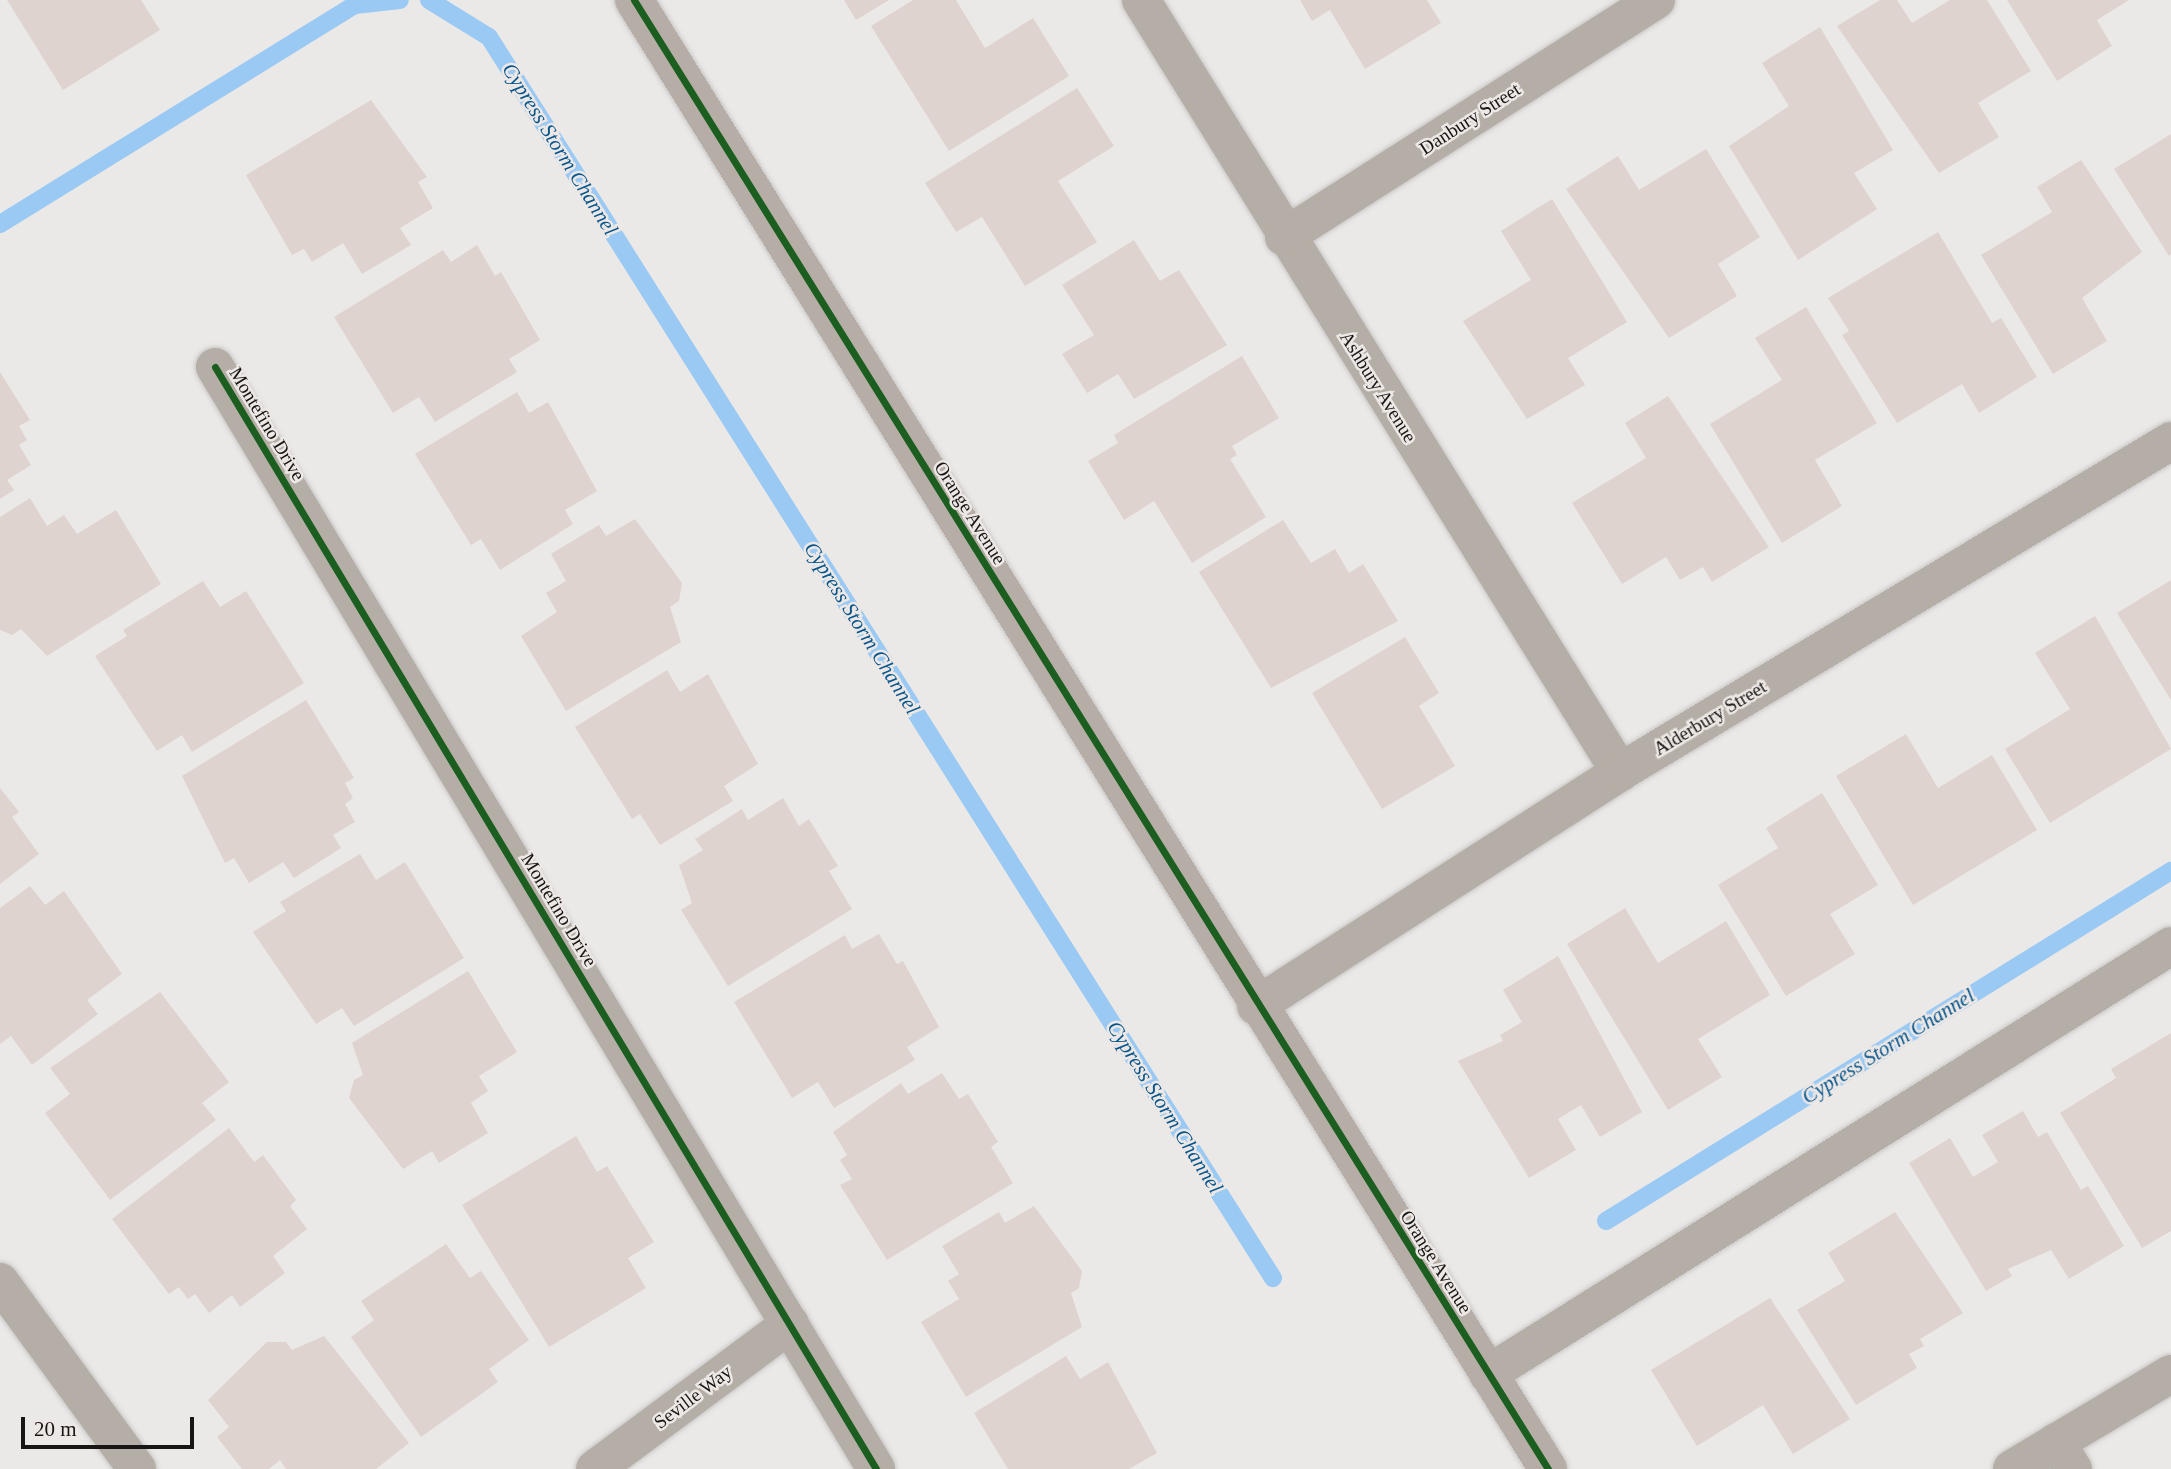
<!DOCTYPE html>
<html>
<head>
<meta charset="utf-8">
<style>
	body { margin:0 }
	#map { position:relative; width:2171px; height:1469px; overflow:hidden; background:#ebe9e7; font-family:"Times New Roman",serif }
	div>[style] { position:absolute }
	.stream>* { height:18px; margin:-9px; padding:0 9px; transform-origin:9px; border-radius:9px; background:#9ac9f4 }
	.building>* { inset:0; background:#ded3ce }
	.roads { filter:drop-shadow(0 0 2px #c8c7c6) drop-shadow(0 0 2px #c8c7c6) }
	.minor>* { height:38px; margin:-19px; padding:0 19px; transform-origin:19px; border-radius:19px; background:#b5aea6 }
	.major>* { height:38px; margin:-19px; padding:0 19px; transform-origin:19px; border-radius:19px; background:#b6aea6 }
	.cycleway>* { height:7px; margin:-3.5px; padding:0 3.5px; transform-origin:3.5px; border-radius:3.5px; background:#1b5e20 }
	span { translate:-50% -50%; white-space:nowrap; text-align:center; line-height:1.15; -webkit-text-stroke:5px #ede8e5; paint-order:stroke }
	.street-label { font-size:19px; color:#181615 }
	.water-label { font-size:21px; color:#06568e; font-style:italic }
	.scale { position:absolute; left:21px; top:1417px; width:173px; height:32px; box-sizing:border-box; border:4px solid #181615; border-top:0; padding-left:9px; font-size:21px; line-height:24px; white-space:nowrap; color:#181615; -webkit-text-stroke:5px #ede8e5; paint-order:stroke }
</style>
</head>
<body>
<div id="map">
	<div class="stream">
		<div style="left:429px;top:0;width:70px;rotate:31.7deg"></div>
		<div style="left:489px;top:37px;width:1468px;rotate:57.72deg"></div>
		<div style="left:0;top:224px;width:417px;rotate:-31.7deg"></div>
		<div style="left:355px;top:5px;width:45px;rotate:-6.3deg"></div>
		<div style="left:1606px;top:1221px;width:665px;rotate:-31.78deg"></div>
	</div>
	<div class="building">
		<div style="clip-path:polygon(7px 0,141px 0,160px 30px,63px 90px)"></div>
		<div style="clip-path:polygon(844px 0,889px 0,856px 20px)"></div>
		<div style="clip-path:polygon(913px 0,956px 0,985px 48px,1033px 18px,1069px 76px,949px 151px,871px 26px)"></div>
		<div style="clip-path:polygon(1300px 0,1427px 0,1441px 23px,1365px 69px,1330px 10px,1312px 21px)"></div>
		<div style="clip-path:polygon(1880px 0,1897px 0,1912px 23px,1950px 0,1987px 0,2031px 71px,1978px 103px,1999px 137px,1939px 173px,1837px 26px)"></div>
		<div style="clip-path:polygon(2007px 0,2129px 0,2097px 20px,2112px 46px,2057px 81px)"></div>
		<div style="clip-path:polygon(1820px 27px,1893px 150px,1854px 173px,1877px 209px,1798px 260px,1729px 146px,1789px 106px,1762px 63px)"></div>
		<div style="clip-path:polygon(1077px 88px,1114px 146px,1058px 181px,1097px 242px,1025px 286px,982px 217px,956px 232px,925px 183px)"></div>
		<div style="clip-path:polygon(371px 100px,427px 177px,418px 182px,433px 208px,400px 228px,411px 245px,362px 274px,343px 243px,312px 262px,304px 249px,292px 255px,246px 175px)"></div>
		<div style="clip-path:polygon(2171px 134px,2171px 254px,2169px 256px,2114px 169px)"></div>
		<div style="clip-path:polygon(1706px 149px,1760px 237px,1718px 264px,1737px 296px,1669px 338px,1566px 189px,1618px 156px,1639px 190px)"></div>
		<div style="clip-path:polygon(2081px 160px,2142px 252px,2082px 298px,2107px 341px,2053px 374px,1981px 255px,2052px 212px,2037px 187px)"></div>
		<div style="clip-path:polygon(1552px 199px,1627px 322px,1568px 358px,1585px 385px,1527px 419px,1463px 321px,1531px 280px,1501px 231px)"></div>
		<div style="clip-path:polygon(1938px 232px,1992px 323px,2001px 318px,2037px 377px,1979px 413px,1962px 384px,1897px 423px,1842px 335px,1849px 331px,1828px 298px)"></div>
		<div style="clip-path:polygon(1134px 240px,1160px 281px,1179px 270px,1227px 345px,1134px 399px,1118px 374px,1087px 393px,1062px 354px,1094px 335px,1062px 285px)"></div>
		<div style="clip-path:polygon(477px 245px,495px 276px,501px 272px,540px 340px,509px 359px,517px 372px,435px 422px,419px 397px,393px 413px,334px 317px,443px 250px,451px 262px)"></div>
		<div style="clip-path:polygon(1806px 307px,1877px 423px,1815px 460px,1842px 506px,1782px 543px,1710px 424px,1782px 380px,1755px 338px)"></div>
		<div style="clip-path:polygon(1242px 356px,1279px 418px,1232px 446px,1237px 455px,1230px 459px,1266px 517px,1192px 563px,1154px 501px,1124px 520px,1088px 461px,1118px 443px,1114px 435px)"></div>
		<div style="clip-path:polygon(0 372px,30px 420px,19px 426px,27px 440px,19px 445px,31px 465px,7px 480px,14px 490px,0 499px)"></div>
		<div style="clip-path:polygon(517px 392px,529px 413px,548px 402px,597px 491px,565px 510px,573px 524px,500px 570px,481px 539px,471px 545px,415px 454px)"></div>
		<div style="clip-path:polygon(1668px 396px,1769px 547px,1712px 582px,1703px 567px,1680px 580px,1666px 557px,1622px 584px,1572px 503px,1646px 458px,1625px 423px)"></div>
		<div style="clip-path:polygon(30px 498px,47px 526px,64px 515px,77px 534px,116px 510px,161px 584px,47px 656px,21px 629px,12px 635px,0 630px,0 517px)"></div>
		<div style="clip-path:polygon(635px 519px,682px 583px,679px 601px,670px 607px,681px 642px,566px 711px,521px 636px,557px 612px,546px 593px,566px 581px,551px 554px,599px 525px,606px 536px)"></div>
		<div style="clip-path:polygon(1283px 520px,1311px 563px,1335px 549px,1349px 573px,1363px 564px,1398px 621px,1271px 688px,1199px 572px)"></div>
		<div style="clip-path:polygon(2171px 580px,2171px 700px,2117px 613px)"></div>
		<div style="clip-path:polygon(203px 581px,220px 607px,246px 591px,304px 683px,192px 752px,182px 735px,157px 751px,95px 656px,127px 636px,123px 630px)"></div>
		<div style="clip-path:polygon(2095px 616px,2171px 749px,2050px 823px,2005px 749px,2070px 709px,2035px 653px)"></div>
		<div style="clip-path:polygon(1405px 637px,1439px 693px,1419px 706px,1455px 766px,1382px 809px,1312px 693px)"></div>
		<div style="clip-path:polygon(667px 670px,680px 692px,708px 674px,758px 764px,724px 786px,733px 801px,660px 845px,640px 814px,632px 819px,575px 727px)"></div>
		<div style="clip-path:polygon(306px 700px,354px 778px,345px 783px,353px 798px,345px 804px,355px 822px,333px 835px,341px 848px,294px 878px,283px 862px,249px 883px,234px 858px,225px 863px,182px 776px)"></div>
		<div style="clip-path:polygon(1906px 734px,1938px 788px,1992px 755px,2037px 830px,1913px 905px,1836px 776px)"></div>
		<div style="clip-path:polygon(0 788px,19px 812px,12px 817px,39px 854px,0 884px)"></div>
		<div style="clip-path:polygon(1822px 793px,1878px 885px,1830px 914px,1855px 954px,1786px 996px,1718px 885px,1778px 848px,1766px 828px)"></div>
		<div style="clip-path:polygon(783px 798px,799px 826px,809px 819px,838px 866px,829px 871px,852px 909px,728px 986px,681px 910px,692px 903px,679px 865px,703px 850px,695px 839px,742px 809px,748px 820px)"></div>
		<div style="clip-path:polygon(360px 854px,376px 880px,405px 862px,464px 958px,354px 1026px,342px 1008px,316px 1024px,253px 932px,286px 911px,280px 902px)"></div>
		<div style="clip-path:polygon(30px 886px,45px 905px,64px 891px,122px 974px,87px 1000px,98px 1014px,32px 1065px,11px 1036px,0 1044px,0 908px)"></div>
		<div style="clip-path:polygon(1625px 908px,1658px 963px,1726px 921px,1770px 995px,1698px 1039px,1722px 1077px,1668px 1110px,1567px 944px)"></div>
		<div style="clip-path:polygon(879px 934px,897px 964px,903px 961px,939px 1027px,907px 1047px,915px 1060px,834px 1108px,818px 1082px,792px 1098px,734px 1002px,845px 935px,852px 949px)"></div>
		<div style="clip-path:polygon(1558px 956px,1642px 1112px,1600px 1137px,1581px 1105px,1558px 1119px,1576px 1150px,1529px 1178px,1458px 1061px,1503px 1041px,1500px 1035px,1522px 1022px,1503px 990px)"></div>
		<div style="clip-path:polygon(468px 971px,517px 1052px,479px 1076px,488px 1091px,471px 1103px,488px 1133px,439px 1163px,432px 1151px,403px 1169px,349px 1098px,354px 1080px,363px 1075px,352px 1043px)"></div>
		<div style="clip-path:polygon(160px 992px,229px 1082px,202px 1103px,216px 1120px,110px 1200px,45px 1113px,70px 1094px,50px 1068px)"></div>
		<div style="clip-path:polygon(2171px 1033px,2171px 1231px,2142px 1248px,2060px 1113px,2116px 1078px,2111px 1069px)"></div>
		<div style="clip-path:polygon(942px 1073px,959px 1099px,968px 1094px,998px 1142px,991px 1147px,1013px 1183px,887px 1260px,840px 1185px,852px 1179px,840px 1160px,847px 1155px,833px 1132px,901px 1083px,908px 1094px)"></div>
		<div style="clip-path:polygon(2023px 1111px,2038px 1137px,2047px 1132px,2081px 1190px,2088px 1186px,2124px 1246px,2069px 1279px,2051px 1250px,2008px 1269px,2012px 1276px,1986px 1291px,1909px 1163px,1950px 1138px,1973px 1177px,1998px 1162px,1982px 1135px)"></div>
		<div style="clip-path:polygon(229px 1128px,254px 1162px,263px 1155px,296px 1200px,290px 1206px,307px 1229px,273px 1256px,285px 1273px,240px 1307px,232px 1295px,209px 1313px,195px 1294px,188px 1299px,179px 1287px,169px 1294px,112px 1219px)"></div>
		<div style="clip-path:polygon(576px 1136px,597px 1172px,607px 1166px,654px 1242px,628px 1258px,646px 1288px,549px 1347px,462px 1205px)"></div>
		<div style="clip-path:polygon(1034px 1206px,1082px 1271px,1079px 1288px,1071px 1293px,1082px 1327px,966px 1397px,921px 1322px,959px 1299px,948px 1281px,959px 1274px,942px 1246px,999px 1212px,1005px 1223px)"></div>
		<div style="clip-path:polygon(1895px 1212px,1963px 1313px,1920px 1339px,1924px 1346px,1909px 1354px,1917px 1368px,1856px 1405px,1797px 1310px,1845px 1281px,1828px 1253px)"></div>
		<div style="clip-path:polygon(446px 1244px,470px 1278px,481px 1271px,529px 1340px,489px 1369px,498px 1382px,421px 1437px,351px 1337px,374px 1320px,361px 1301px)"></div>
		<div style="clip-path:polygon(1770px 1298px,1850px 1419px,1793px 1454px,1763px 1405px,1697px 1446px,1651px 1370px)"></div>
		<div style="clip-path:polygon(324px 1336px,409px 1443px,376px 1469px,286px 1469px,280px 1460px,269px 1469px,242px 1469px,217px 1437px,229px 1427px,208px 1400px,267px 1342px,286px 1342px,292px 1350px)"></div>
		<div style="clip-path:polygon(1066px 1356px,1080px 1379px,1108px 1362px,1157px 1453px,1129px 1469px,1008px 1469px,974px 1413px)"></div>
	</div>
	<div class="roads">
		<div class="minor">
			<div style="left:1141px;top:0;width:909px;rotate:58.18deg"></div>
			<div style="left:1284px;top:237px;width:441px;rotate:-32.5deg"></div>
			<div style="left:215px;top:367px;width:1285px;rotate:59.04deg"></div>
			<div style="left:1256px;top:1006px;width:433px;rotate:-32.7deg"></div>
			<div style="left:1620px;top:772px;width:643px;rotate:-30.99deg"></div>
			<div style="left:0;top:1282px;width:232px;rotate:53.8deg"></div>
			<div style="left:1488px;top:1374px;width:806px;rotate:-32.07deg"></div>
			<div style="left:2056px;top:1442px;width:32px;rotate:58deg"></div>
			<div style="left:595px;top:1469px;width:243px;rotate:-36.6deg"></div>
			<div style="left:2012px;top:1469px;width:185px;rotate:-30.9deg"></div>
		</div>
		<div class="major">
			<div style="left:634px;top:0;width:1730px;rotate:58.11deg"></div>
		</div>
	</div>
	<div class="cycleway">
		<div style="left:634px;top:0;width:1730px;rotate:58.11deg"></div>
		<div style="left:215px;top:367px;width:1285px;rotate:59.04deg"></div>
	</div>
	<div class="street-label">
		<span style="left:1470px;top:119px;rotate:-33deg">Danbury Street</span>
		<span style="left:1378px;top:387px;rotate:58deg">Ashbury Avenue</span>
		<span style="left:267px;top:424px;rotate:59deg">Montefino Drive</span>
		<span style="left:970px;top:513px;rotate:58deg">Orange Avenue</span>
		<span style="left:1710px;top:718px;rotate:-31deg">Alderbury Street</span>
		<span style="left:559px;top:910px;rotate:59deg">Montefino Drive</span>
		<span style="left:1436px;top:1262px;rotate:58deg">Orange Avenue</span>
		<span style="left:693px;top:1397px;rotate:-37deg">Seville Way</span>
	</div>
	<div class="water-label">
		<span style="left:560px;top:149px;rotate:58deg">Cypress Storm Channel</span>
		<span style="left:862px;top:628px;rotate:58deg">Cypress Storm Channel</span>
		<span style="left:1888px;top:1046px;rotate:-32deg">Cypress Storm Channel</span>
		<span style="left:1165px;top:1107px;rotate:58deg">Cypress Storm Channel</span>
	</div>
	<div class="scale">20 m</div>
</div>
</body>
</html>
